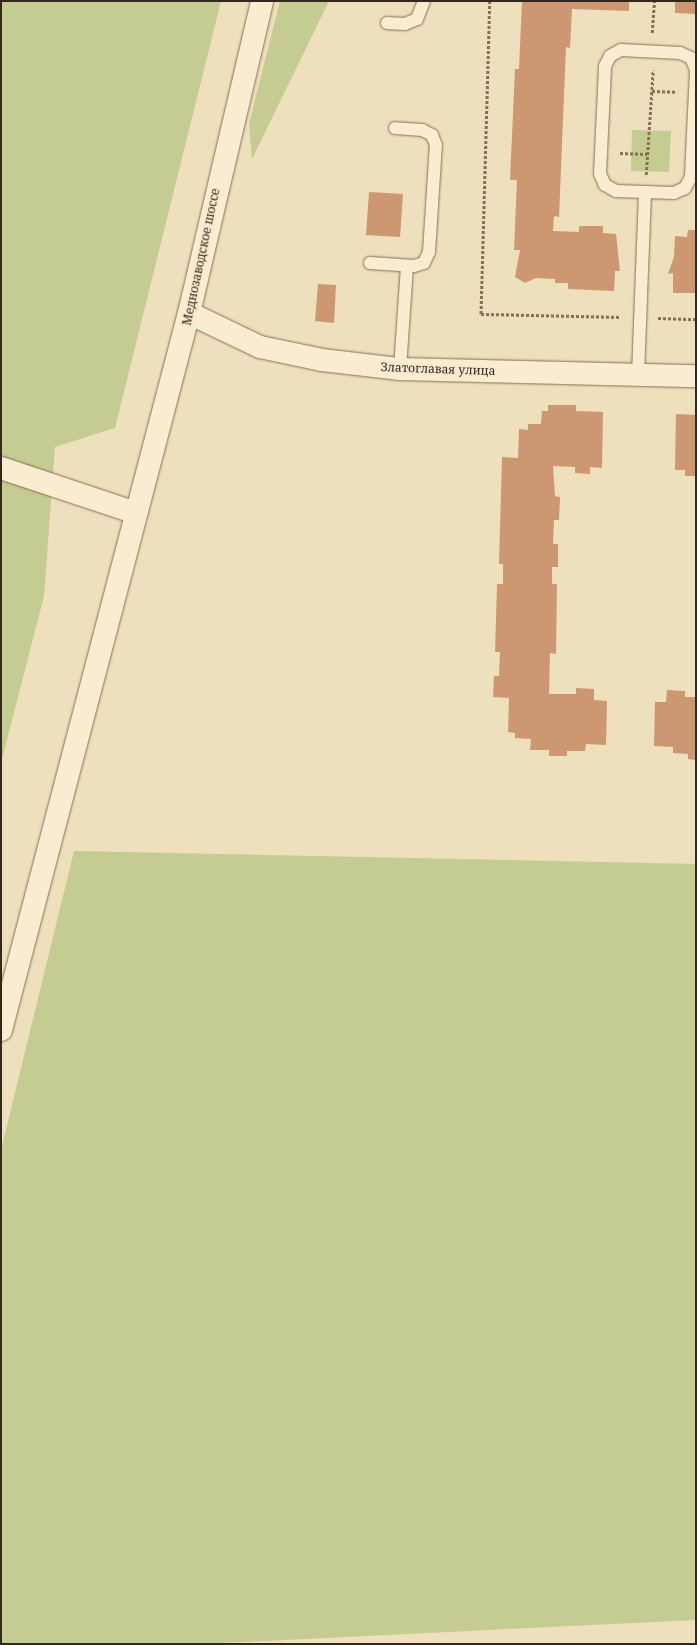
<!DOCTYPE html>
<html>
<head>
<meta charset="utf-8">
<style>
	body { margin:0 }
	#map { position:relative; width:697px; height:1645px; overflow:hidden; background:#eedfbd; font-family:"Noto Serif",serif }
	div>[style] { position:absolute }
	.green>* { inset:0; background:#c5cc91 }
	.building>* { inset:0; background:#cd9772 }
	.path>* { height:2.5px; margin-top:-1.25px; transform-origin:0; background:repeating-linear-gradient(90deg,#866f56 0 3px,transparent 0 5px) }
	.roads { filter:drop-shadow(0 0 1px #866f56) drop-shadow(0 0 1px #866f56) }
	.lane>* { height:12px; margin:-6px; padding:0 6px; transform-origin:6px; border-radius:6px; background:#f9ecd0 }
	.street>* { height:22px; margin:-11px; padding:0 11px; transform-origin:11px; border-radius:11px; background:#f9ecd0 }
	span { translate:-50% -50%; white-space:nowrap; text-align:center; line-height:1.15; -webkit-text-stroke:3.5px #f5e9cc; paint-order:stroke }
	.street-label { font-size:12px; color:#35271b }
	.frame { position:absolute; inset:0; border:2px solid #35271b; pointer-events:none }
</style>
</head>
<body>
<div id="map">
	<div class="green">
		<div style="clip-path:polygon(1px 1px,221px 1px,115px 428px,55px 447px,44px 596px,1px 763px)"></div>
		<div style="clip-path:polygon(280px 1px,329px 1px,252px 159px,249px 124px)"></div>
		<div style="clip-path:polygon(632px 130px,671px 131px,669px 172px,631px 171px)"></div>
		<div style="clip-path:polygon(74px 851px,696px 864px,696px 1620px,201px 1644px,1px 1644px,1px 1150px)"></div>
	</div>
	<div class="building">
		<div style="clip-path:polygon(522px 1px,629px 1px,629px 11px,572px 9px,570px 48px,566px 47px,559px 217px,554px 216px,553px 231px,579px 232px,579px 226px,603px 226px,603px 233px,616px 234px,620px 271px,615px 271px,614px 291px,568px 289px,568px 283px,555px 283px,555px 279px,536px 278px,525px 283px,515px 277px,520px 250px,514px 250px,517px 180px,510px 180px,515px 69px,519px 69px)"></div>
		<div style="clip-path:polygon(675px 1px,696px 1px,696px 14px,675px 13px)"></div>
		<div style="clip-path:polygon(369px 192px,403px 194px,400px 237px,366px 235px)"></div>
		<div style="clip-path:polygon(688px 230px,696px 230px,696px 293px,673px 293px,673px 273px,668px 274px,674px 257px,675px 236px,687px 237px)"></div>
		<div style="clip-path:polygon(318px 284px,336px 285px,334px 323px,315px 321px)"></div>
		<div style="clip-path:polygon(548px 405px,576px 405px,576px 411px,603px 412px,602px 468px,590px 467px,590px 474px,575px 473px,575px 467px,553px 466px,555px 496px,560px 497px,559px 520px,554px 520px,553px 544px,558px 544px,558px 567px,552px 567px,552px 584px,557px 584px,556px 654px,550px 653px,549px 694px,576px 694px,576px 688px,594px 689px,594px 700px,607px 701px,606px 745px,586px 744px,585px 751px,567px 751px,567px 756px,549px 756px,549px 750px,530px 750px,531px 739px,515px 738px,515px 733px,508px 732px,509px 698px,493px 697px,494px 676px,499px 676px,500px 652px,495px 652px,497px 584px,503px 584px,503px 564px,499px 564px,502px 457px,518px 458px,519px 429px,528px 430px,528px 424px,541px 424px,542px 411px,548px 411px)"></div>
		<div style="clip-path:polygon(676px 414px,696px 415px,696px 476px,685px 476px,685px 470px,675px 470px)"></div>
		<div style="clip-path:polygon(667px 690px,685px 691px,685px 697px,696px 697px,696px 760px,688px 759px,688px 754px,673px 753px,673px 747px,654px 746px,655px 702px,666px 702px)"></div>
	</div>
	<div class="path">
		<div style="left:490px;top:1px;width:313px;rotate:91.6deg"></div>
		<div style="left:481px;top:314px;width:140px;rotate:1.2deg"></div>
		<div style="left:652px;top:33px;width:32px;rotate:-86deg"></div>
		<div style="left:652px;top:91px;width:24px;rotate:2deg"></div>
		<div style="left:620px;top:153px;width:27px;rotate:2deg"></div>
		<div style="left:646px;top:175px;width:105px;rotate:-86.2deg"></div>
		<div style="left:658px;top:318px;width:38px;rotate:2deg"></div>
	</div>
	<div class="roads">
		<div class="lane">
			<div style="left:387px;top:23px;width:18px;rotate:3deg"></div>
			<div style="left:405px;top:24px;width:13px;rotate:-23deg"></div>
			<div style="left:417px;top:19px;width:19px;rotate:-69deg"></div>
			<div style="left:370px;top:263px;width:44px;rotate:3.9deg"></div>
			<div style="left:414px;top:266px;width:10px;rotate:-17deg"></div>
			<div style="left:424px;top:263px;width:12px;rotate:-66deg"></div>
			<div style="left:429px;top:252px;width:107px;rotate:-86.3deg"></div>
			<div style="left:436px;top:145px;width:11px;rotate:-112deg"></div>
			<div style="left:432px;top:135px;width:11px;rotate:-153deg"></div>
			<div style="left:422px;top:130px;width:27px;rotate:-176deg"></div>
			<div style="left:400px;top:369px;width:103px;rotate:-86.1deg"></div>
			<div style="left:638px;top:375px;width:183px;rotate:-87.8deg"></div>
			<div style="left:645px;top:192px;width:29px;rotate:-178deg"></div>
			<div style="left:616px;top:191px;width:13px;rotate:-151deg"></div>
			<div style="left:605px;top:185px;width:12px;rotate:-114deg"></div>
			<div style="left:600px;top:174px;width:108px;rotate:-87.3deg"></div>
			<div style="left:605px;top:66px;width:11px;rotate:-63deg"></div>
			<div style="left:610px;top:56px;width:13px;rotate:-29deg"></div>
			<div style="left:621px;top:50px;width:59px;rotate:2.9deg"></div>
			<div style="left:680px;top:53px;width:12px;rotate:24deg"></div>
			<div style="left:691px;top:58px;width:13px;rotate:67deg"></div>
			<div style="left:696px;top:70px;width:107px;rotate:92.7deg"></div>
			<div style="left:691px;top:177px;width:13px;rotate:119deg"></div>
			<div style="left:685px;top:188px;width:12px;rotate:156deg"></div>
			<div style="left:674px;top:193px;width:29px;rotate:-178deg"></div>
		</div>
		<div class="street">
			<div style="left:189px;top:313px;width:79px;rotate:25.6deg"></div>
			<div style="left:260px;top:347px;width:63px;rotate:11.8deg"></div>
			<div style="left:322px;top:360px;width:79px;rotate:6.6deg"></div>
			<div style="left:400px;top:369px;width:296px;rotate:1.4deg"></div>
			<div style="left:1px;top:468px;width:142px;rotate:18.4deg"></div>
			<div style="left:1px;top:1030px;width:741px;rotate:-75.31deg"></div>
			<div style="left:189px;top:313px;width:320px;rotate:-76.8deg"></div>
		</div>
	</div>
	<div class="street-label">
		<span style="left:201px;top:257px;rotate:-78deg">Меднозаводское шоссе</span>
		<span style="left:438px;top:369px;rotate:2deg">Златоглавая улица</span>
	</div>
	<div class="frame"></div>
</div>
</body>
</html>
